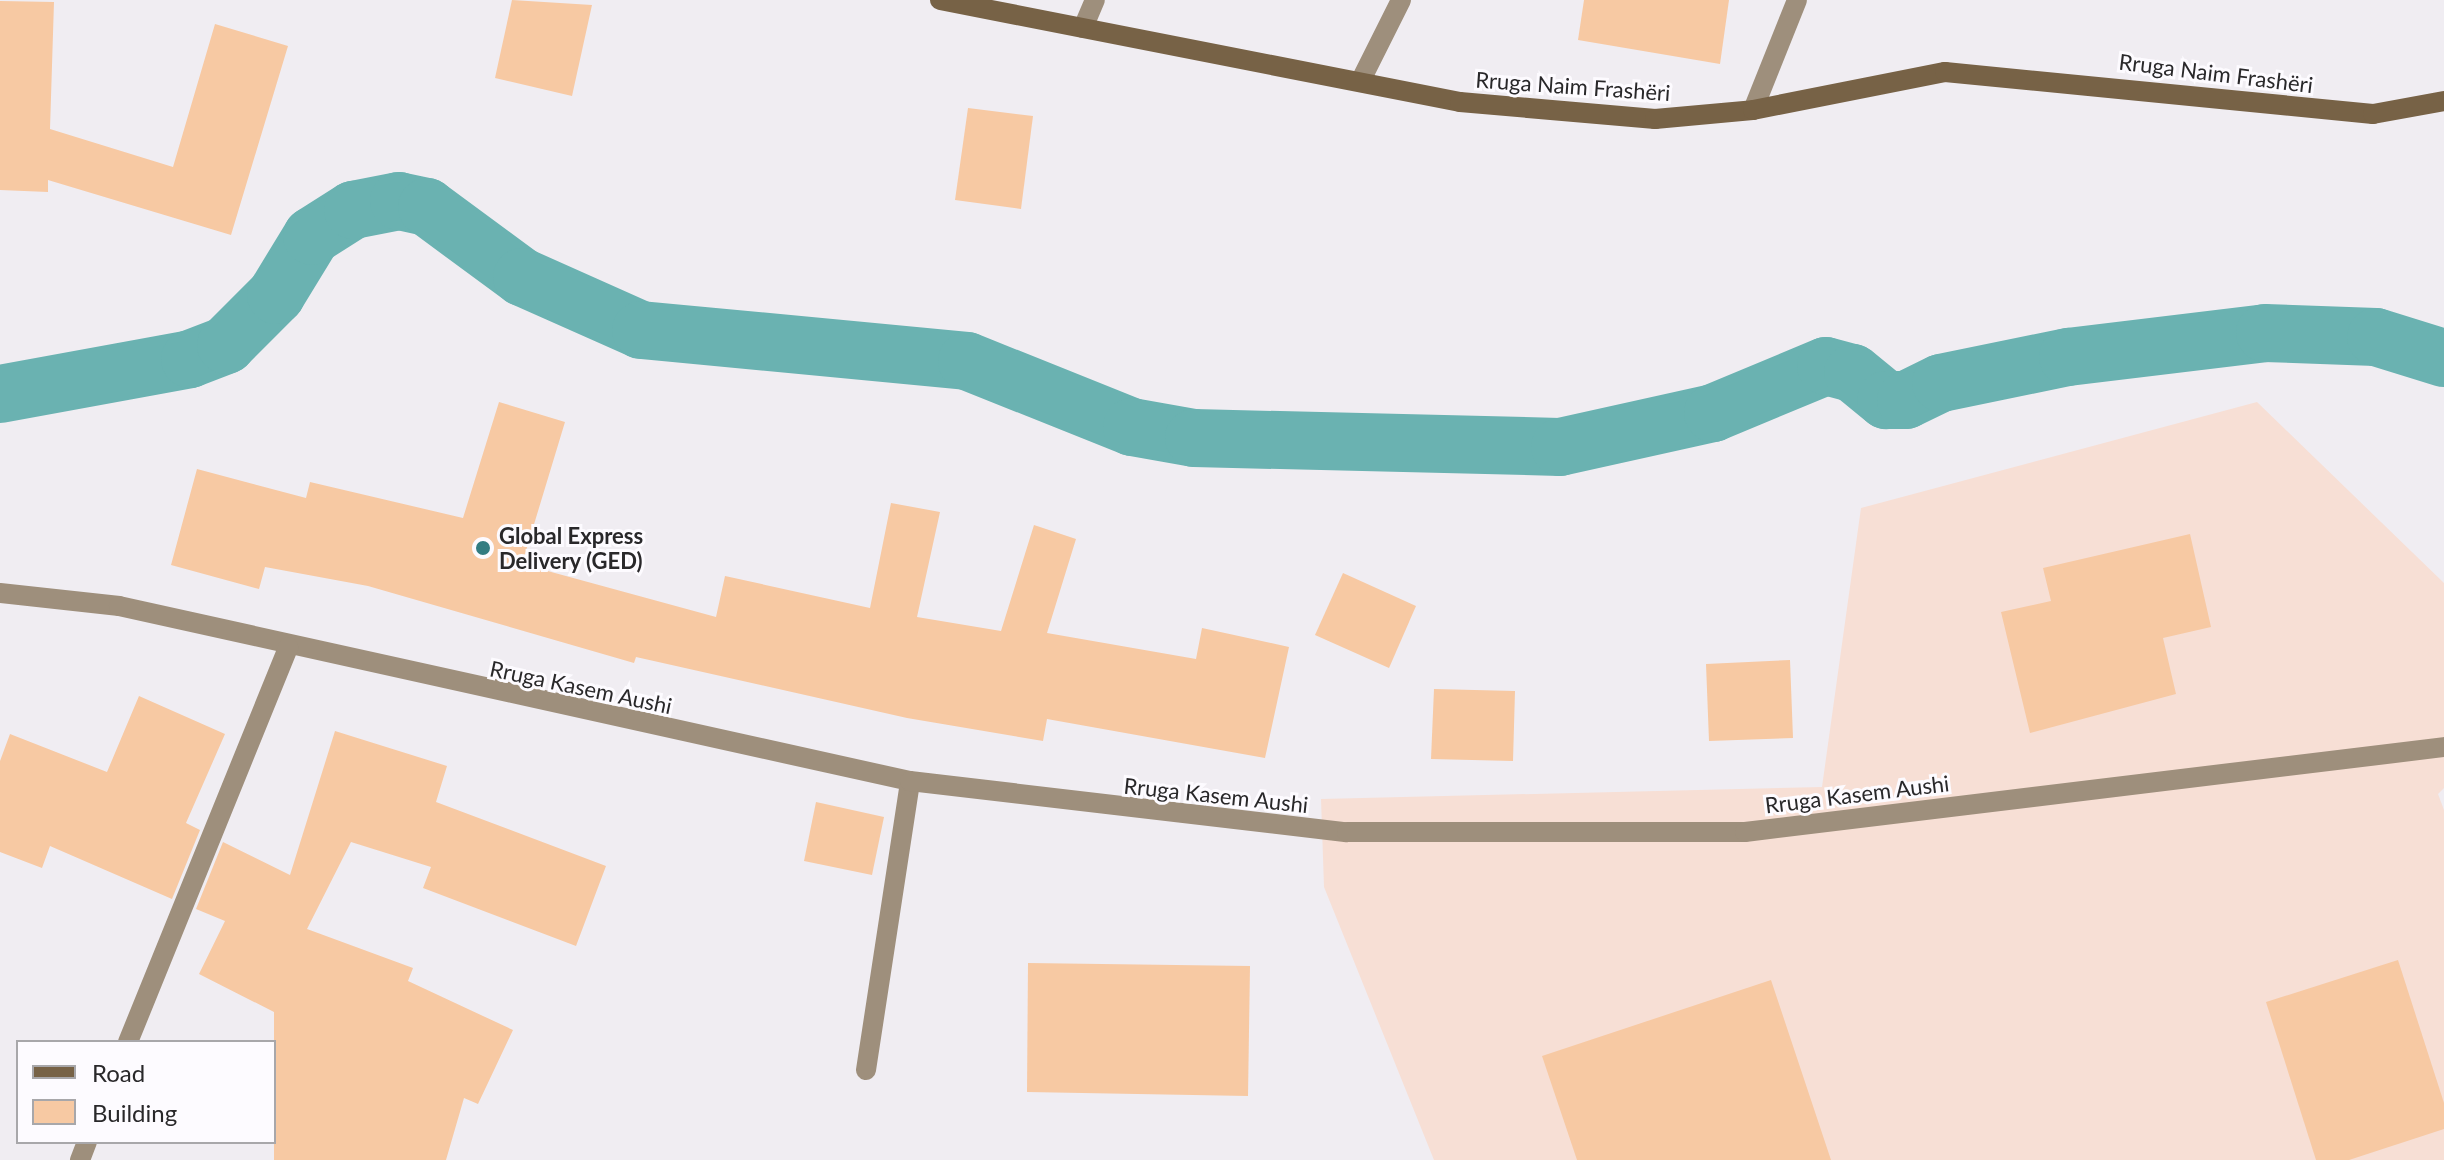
<!DOCTYPE html>
<html>
<head>
<meta charset="utf-8">
<style>
	body { margin:0 }
	#map { position:relative; width:2444px; height:1160px; overflow:hidden; background:#f0edf2; font-family:Lato,sans-serif }
	div>[style] { position:absolute }
	.commercial>* { inset:0; background:#f7dfd5 }
	.canal>* { height:58px; margin:-29px; padding:0 29px; transform-origin:29px; border-radius:29px; background:#6ab2b1 }
	.building>* { inset:0; background:#f7c9a3 }
	.lane>* { height:20px; margin:-10px; padding:0 10px; transform-origin:10px; border-radius:10px; background:#9e8f7c }
	.street>* { height:20px; margin:-10px; padding:0 10px; transform-origin:10px; border-radius:10px; background:#9e8f7c }
	.secondary>* { height:20px; margin:-10px; padding:0 10px; transform-origin:10px; border-radius:10px; background:#776246 }
	.dots>* { width:22px; height:22px; translate:-50% -50%; box-sizing:border-box; border:4px solid #fdfbff; border-radius:50% }
	span { translate:-50% -50%; white-space:nowrap; text-align:center; line-height:1.15; -webkit-text-stroke:6px #fdfbff; paint-order:stroke }
	.street-label { font-size:22px; color:#29282a }
	.poi-label { font-size:22px; color:#29282a; font-weight:700 }
	.left { translate:0 -50%; text-align:left }
	.legend { position:absolute; left:16px; top:1040px; width:260px; height:104px; box-sizing:border-box; background:#fdfbff; border:2px solid #a8a7aa; margin:0; padding:10px 14px; list-style:none; font-size:24px; color:#29282a }
	.legend li { display:flex; align-items:center; gap:16px; height:40px }
	.legend b { width:40px; border:2px solid #a8a7aa }
</style>
</head>
<body>
<div id="map">
	<div class="commercial">
		<div style="clip-path:polygon(2257px 402px,2444px 583px,2444px 788px,2438px 794px,2444px 810px,2444px 1160px,1434px 1160px,1324px 887px,1321px 799px,1822px 787px,1861px 508px)"></div>
	</div>
	<div class="canal">
		<div style="left:0;top:394px;width:193px;rotate:-10.4deg"></div>
		<div style="left:190px;top:359px;width:39px;rotate:-21deg"></div>
		<div style="left:226px;top:345px;width:71px;rotate:-45deg"></div>
		<div style="left:276px;top:295px;width:69px;rotate:-58.6deg"></div>
		<div style="left:312px;top:236px;width:49px;rotate:-32.4deg"></div>
		<div style="left:353px;top:210px;width:47px;rotate:-11.1deg"></div>
		<div style="left:399px;top:201px;width:29px;rotate:12deg"></div>
		<div style="left:427px;top:207px;width:118px;rotate:36.4deg"></div>
		<div style="left:522px;top:277px;width:130px;rotate:24deg"></div>
		<div style="left:641px;top:330px;width:327px;rotate:5.4deg"></div>
		<div style="left:967px;top:361px;width:178px;rotate:21.8deg"></div>
		<div style="left:1132px;top:427px;width:63px;rotate:10.1deg"></div>
		<div style="left:1194px;top:438px;width:366px;rotate:1.4deg"></div>
		<div style="left:1560px;top:447px;width:157px;rotate:-12.5deg"></div>
		<div style="left:1713px;top:413px;width:122px;rotate:-22.6deg"></div>
		<div style="left:1826px;top:366px;width:28px;rotate:15deg"></div>
		<div style="left:1853px;top:373px;width:43px;rotate:39.3deg"></div>
		<div style="left:1886px;top:400px;width:20px"></div>
		<div style="left:1906px;top:400px;width:39px;rotate:-26deg"></div>
		<div style="left:1941px;top:383px;width:130px;rotate:-11.6deg"></div>
		<div style="left:2068px;top:357px;width:198px;rotate:-6.9deg"></div>
		<div style="left:2265px;top:333px;width:111px;rotate:2.1deg"></div>
		<div style="left:2376px;top:337px;width:71px;rotate:17.2deg"></div>
	</div>
	<div class="building">
		<div style="clip-path:polygon(512px 0,592px 5px,572px 96px,495px 78px)"></div>
		<div style="clip-path:polygon(1584px 0,1729px 0,1720px 64px,1578px 40px)"></div>
		<div style="clip-path:polygon(0 1px,54px 2px,50px 129px,173px 167px,215px 24px,288px 46px,231px 235px,48px 180px,48px 192px,0 190px)"></div>
		<div style="clip-path:polygon(968px 108px,1033px 116px,1021px 209px,955px 200px)"></div>
		<div style="clip-path:polygon(499px 402px,565px 422px,522px 564px,716px 617px,725px 576px,870px 608px,891px 503px,940px 512px,917px 617px,1001px 631px,1034px 525px,1076px 539px,1047px 633px,1196px 659px,1202px 628px,1289px 647px,1265px 758px,1047px 719px,1043px 741px,907px 718px,636px 657px,634px 663px,368px 586px,265px 567px,259px 589px,171px 565px,197px 469px,306px 498px,310px 482px,463px 518px)"></div>
		<div style="clip-path:polygon(2190px 534px,2211px 627px,2163px 638px,2176px 694px,2030px 733px,2001px 612px,2051px 601px,2043px 568px)"></div>
		<div style="clip-path:polygon(1343px 573px,1416px 606px,1389px 668px,1315px 635px)"></div>
		<div style="clip-path:polygon(1790px 660px,1793px 738px,1709px 741px,1706px 664px)"></div>
		<div style="clip-path:polygon(1434px 689px,1515px 691px,1513px 761px,1431px 759px)"></div>
		<div style="clip-path:polygon(139px 696px,225px 734px,186px 823px,200px 830px,172px 899px,50px 846px,42px 868px,0 852px,0 761px,10px 734px,107px 772px)"></div>
		<div style="clip-path:polygon(335px 731px,447px 766px,436px 802px,606px 866px,576px 946px,423px 888px,431px 867px,351px 842px,307px 929px,413px 968px,408px 981px,513px 1030px,478px 1104px,464px 1098px,446px 1160px,274px 1160px,274px 1012px,199px 974px,225px 921px,196px 909px,223px 842px,290px 875px)"></div>
		<div style="clip-path:polygon(816px 802px,884px 817px,872px 875px,804px 861px)"></div>
		<div style="clip-path:polygon(2398px 960px,2444px 1103px,2444px 1129px,2349px 1160px,2316px 1160px,2266px 1002px)"></div>
		<div style="clip-path:polygon(1028px 963px,1250px 966px,1248px 1096px,1027px 1092px)"></div>
		<div style="clip-path:polygon(1771px 980px,1831px 1160px,1577px 1160px,1542px 1056px)"></div>
	</div>
	<div class="lane">
		<div style="left:866px;top:1070px;width:292px;rotate:-81.3deg"></div>
	</div>
	<div class="street">
		<div style="left:1083px;top:28px;width:30px;rotate:-67deg"></div>
		<div style="left:1362px;top:78px;width:87px;rotate:-63.4deg"></div>
		<div style="left:1753px;top:110px;width:118px;rotate:-68.2deg"></div>
		<div style="left:0;top:593px;width:120px;rotate:6.2deg"></div>
		<div style="left:119px;top:606px;width:810px;rotate:12.48deg"></div>
		<div style="left:910px;top:781px;width:440px;rotate:6.7deg"></div>
		<div style="left:1347px;top:832px;width:398px"></div>
		<div style="left:1745px;top:832px;width:704px;rotate:-6.93deg"></div>
		<div style="left:128px;top:1042px;width:426px;rotate:-67.9deg"></div>
		<div style="left:80px;top:1160px;width:19px;rotate:-69deg"></div>
	</div>
	<div class="secondary">
		<div style="left:940px;top:0;width:530px;rotate:11.1deg"></div>
		<div style="left:1460px;top:102px;width:196px;rotate:5deg"></div>
		<div style="left:1655px;top:119px;width:98px;rotate:-5.2deg"></div>
		<div style="left:1753px;top:110px;width:196px;rotate:-11.2deg"></div>
		<div style="left:1945px;top:72px;width:430px;rotate:5.6deg"></div>
		<div style="left:2373px;top:114px;width:72px;rotate:-10.4deg"></div>
	</div>
	<div class="dots">
		<div style="left:483px;top:548px;background:#337c81"></div>
	</div>
	<div class="street-label">
		<span style="left:2216px;top:73px;rotate:7deg">Rruga Naim Frashëri</span>
		<span style="left:1573px;top:86px;rotate:4deg">Rruga Naim Frashëri</span>
		<span style="left:581px;top:687px;rotate:12deg">Rruga Kasem Aushi</span>
		<span style="left:1857px;top:794px;rotate:-7deg">Rruga Kasem Aushi</span>
		<span style="left:1216px;top:795px;rotate:6deg">Rruga Kasem Aushi</span>
	</div>
	<div class="poi-label">
		<span class="left" style="left:499px;top:548px">Global Express<br>Delivery (GED)</span>
	</div>
	<ul class="legend">
	<li><b style="height:10px;background:#776246"></b>Road</li>
	<li><b style="height:22px;background:#f7c9a3"></b>Building</li>
	</ul>
</div>
</body>
</html>
